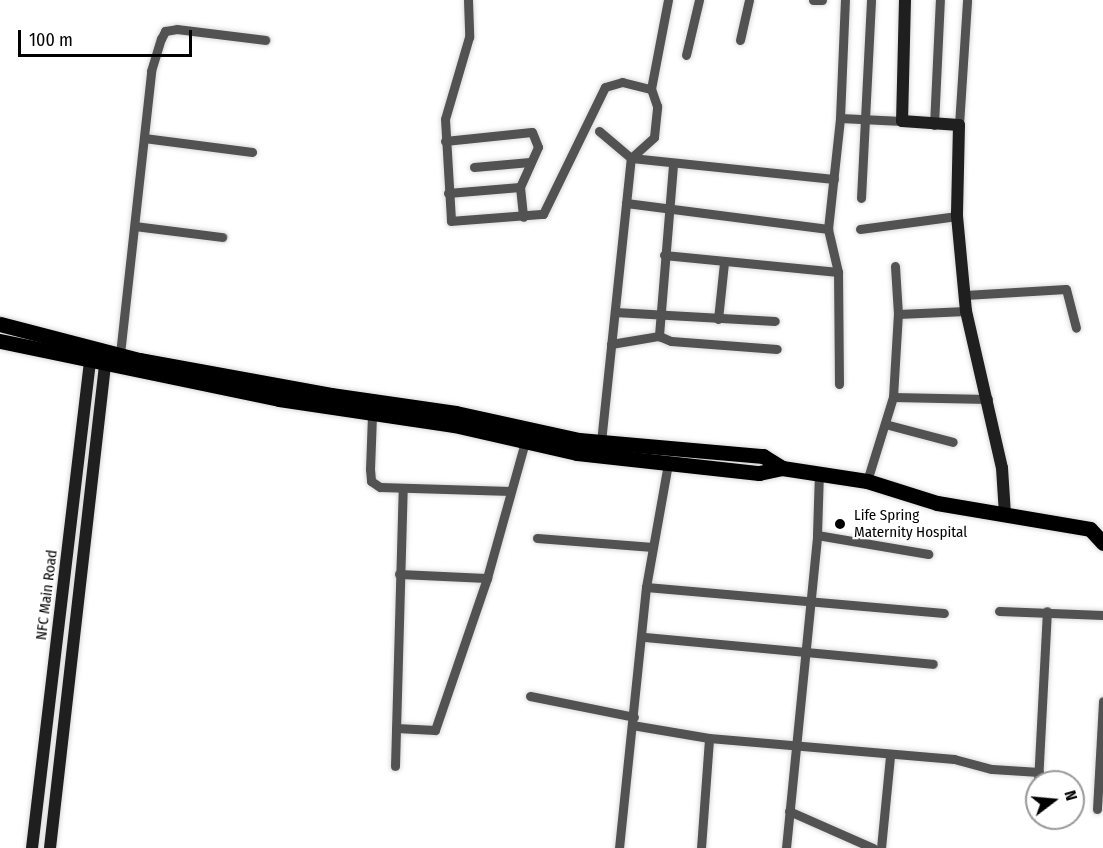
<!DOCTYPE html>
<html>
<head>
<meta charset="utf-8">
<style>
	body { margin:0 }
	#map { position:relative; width:1103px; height:848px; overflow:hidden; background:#fff; font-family:"Fira Sans Condensed",sans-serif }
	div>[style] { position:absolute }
	.roads { filter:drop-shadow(0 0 2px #dbdbdb) drop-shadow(0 0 2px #dbdbdb) }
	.street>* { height:9px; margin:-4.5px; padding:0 4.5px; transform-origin:4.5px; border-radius:4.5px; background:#525252 }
	.secondary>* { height:12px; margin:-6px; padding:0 6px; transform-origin:6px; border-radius:6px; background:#1f1f1f }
	.primary>* { height:15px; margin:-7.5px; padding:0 7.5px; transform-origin:7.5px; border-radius:7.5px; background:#000 }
	.dots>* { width:16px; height:16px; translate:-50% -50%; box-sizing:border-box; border:3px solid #fff; border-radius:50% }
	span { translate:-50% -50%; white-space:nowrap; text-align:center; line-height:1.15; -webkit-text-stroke:4.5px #fff; paint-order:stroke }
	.poi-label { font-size:15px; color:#000 }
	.left { translate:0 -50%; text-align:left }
	.street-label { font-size:15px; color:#000 }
	.north { position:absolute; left:1025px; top:770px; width:60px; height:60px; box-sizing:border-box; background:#fff; border:2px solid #999; border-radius:50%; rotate:74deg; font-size:16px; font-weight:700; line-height:24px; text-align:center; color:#000 }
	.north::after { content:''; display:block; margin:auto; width:21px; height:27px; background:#000; clip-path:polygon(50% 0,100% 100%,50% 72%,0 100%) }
	.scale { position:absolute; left:18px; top:30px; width:174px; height:27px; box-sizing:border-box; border:3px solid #000; border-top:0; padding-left:8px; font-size:18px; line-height:21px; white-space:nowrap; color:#000; -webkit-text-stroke:4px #fff; paint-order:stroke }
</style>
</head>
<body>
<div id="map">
	<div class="roads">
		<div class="street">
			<div style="left:468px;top:0;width:37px;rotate:88deg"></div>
			<div style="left:469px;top:37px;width:85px;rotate:106.3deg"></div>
			<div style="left:445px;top:119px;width:102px;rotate:86.6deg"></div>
			<div style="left:451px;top:221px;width:92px;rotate:-4.4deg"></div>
			<div style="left:543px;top:214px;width:141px;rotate:-64deg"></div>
			<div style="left:605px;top:87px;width:18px;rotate:-16deg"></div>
			<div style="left:622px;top:82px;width:30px;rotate:14deg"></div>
			<div style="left:813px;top:0;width:9px"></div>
			<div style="left:740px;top:40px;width:41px;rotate:-77.3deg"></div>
			<div style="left:686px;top:55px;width:57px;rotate:-76.7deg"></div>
			<div style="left:840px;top:118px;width:62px;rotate:2.8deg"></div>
			<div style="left:934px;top:125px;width:125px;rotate:-87.3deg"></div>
			<div style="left:959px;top:125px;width:125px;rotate:-86.3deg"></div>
			<div style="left:599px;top:131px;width:42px;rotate:40.2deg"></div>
			<div style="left:631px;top:158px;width:204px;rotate:5.9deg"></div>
			<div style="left:144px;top:138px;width:109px;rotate:7.4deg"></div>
			<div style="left:445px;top:141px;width:87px;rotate:-5.9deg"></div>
			<div style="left:532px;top:132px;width:16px;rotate:68deg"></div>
			<div style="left:538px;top:147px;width:44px;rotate:114.2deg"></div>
			<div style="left:520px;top:187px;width:30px;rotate:84deg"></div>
			<div style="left:673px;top:165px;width:172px;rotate:94.7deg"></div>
			<div style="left:659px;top:336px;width:13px;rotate:23deg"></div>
			<div style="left:671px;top:341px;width:106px;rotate:4.3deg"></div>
			<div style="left:474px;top:167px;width:56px;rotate:-5.1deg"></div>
			<div style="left:448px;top:193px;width:72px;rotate:-4.8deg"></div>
			<div style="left:861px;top:198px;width:198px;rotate:-87.1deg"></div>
			<div style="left:626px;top:203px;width:204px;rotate:7.3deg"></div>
			<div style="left:135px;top:226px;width:88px;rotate:7.2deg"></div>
			<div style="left:860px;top:229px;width:98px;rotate:-7.6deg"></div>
			<div style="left:664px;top:255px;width:175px;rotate:5.6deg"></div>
			<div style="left:965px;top:295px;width:101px;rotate:-3.4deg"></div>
			<div style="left:1066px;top:289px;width:40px;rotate:75.6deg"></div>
			<div style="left:615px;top:312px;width:160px;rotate:3.2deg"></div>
			<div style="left:898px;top:314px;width:68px;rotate:-2.5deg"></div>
			<div style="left:718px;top:319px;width:56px;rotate:-83.9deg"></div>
			<div style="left:611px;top:344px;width:49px;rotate:-9.5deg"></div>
			<div style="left:120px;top:354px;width:285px;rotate:-83.7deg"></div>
			<div style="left:151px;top:71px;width:34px;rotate:-73deg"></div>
			<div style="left:161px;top:39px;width:9px;rotate:-63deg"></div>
			<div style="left:165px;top:31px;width:12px;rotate:-9deg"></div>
			<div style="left:177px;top:29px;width:89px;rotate:7.1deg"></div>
			<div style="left:839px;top:384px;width:112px;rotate:-90.5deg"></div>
			<div style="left:838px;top:272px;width:44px;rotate:-103.1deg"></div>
			<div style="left:828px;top:229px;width:112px;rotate:-83.8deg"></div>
			<div style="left:840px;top:118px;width:118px;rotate:-87.6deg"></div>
			<div style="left:893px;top:397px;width:95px;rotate:1.2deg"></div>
			<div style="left:372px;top:415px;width:54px;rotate:92.1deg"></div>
			<div style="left:370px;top:469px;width:12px;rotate:85deg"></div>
			<div style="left:371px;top:481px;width:11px;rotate:34deg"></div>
			<div style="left:380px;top:487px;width:131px;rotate:1.7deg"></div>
			<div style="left:885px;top:424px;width:70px;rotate:14.8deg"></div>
			<div style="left:601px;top:442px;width:286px;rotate:-84deg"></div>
			<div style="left:631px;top:158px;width:31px;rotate:-42deg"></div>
			<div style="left:654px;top:137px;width:31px;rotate:-84deg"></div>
			<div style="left:657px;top:106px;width:18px;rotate:-109deg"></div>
			<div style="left:651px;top:89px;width:91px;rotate:-79.2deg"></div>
			<div style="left:867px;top:481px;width:88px;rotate:-72.8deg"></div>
			<div style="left:893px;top:397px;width:83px;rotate:-86.6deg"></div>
			<div style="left:898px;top:314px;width:48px;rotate:-93.6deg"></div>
			<div style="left:817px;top:535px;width:113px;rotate:9.7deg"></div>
			<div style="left:537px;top:538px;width:116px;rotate:4.4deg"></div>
			<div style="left:399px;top:574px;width:88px;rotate:2.6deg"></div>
			<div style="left:646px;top:587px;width:299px;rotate:5deg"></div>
			<div style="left:999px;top:611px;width:104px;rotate:2.2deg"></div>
			<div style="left:644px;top:637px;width:290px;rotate:5.3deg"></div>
			<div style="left:530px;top:696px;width:106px;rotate:11.4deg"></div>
			<div style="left:632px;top:725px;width:78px;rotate:9.6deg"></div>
			<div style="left:709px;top:738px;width:246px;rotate:4.9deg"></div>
			<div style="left:954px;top:759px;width:39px;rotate:15deg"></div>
			<div style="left:992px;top:769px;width:47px;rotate:3.7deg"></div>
			<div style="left:396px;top:728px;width:39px;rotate:3deg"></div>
			<div style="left:435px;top:730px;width:161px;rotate:-71.1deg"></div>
			<div style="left:487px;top:578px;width:141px;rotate:-74.4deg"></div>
			<div style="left:395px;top:766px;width:278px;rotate:-88.4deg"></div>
			<div style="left:1038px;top:782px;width:171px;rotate:-87deg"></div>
			<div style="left:1097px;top:809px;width:108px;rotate:-86.8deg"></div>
			<div style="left:789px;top:811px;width:92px;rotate:23.8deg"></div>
			<div style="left:619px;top:848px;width:262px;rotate:-84.1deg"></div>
			<div style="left:646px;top:587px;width:125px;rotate:-79.9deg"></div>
			<div style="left:701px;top:848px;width:110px;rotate:-85.8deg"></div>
			<div style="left:786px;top:848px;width:315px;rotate:-84.3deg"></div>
			<div style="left:817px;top:535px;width:62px;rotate:-88.2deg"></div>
			<div style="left:881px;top:848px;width:92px;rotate:-84.4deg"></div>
		</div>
		<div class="secondary">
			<div style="left:905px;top:0;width:121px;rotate:91.4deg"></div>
			<div style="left:902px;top:121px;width:57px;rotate:4deg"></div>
			<div style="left:959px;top:125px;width:91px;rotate:91.3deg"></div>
			<div style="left:957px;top:216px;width:95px;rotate:84.6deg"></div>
			<div style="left:966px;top:311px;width:161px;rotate:77.1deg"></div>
			<div style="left:1002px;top:468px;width:47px;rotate:86.3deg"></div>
			<div style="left:32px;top:848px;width:499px;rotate:-83.2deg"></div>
			<div style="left:50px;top:848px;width:495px;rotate:-83.5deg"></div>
		</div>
		<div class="primary">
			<div style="left:0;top:324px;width:144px;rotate:14.5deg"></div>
			<div style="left:139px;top:360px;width:195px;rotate:10.3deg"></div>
			<div style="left:331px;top:395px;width:126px;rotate:8.2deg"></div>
			<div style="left:456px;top:413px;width:126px;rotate:12.4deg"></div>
			<div style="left:579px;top:440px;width:185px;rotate:5deg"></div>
			<div style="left:763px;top:456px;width:22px;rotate:32deg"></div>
			<div style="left:0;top:341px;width:285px;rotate:11.7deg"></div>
			<div style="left:279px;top:399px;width:177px;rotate:8.5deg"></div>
			<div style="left:454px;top:425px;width:126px;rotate:12.8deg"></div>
			<div style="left:577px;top:453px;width:183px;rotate:6.3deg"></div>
			<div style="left:759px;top:473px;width:24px;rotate:-12deg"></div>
			<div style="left:782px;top:468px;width:86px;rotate:8.7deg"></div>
			<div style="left:867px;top:481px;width:73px;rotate:17.4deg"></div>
			<div style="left:937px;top:503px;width:155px;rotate:9.6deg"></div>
			<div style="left:1090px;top:529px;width:19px;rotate:47deg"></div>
		</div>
	</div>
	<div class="dots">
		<div style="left:840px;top:524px;background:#000"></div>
	</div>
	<div class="poi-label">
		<span class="left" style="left:854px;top:524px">Life Spring<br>Maternity Hospital</span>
	</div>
	<div class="street-label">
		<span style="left:47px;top:595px;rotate:-83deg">NFC Main Road</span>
	</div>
	<div class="north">N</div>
	<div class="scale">100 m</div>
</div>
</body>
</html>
